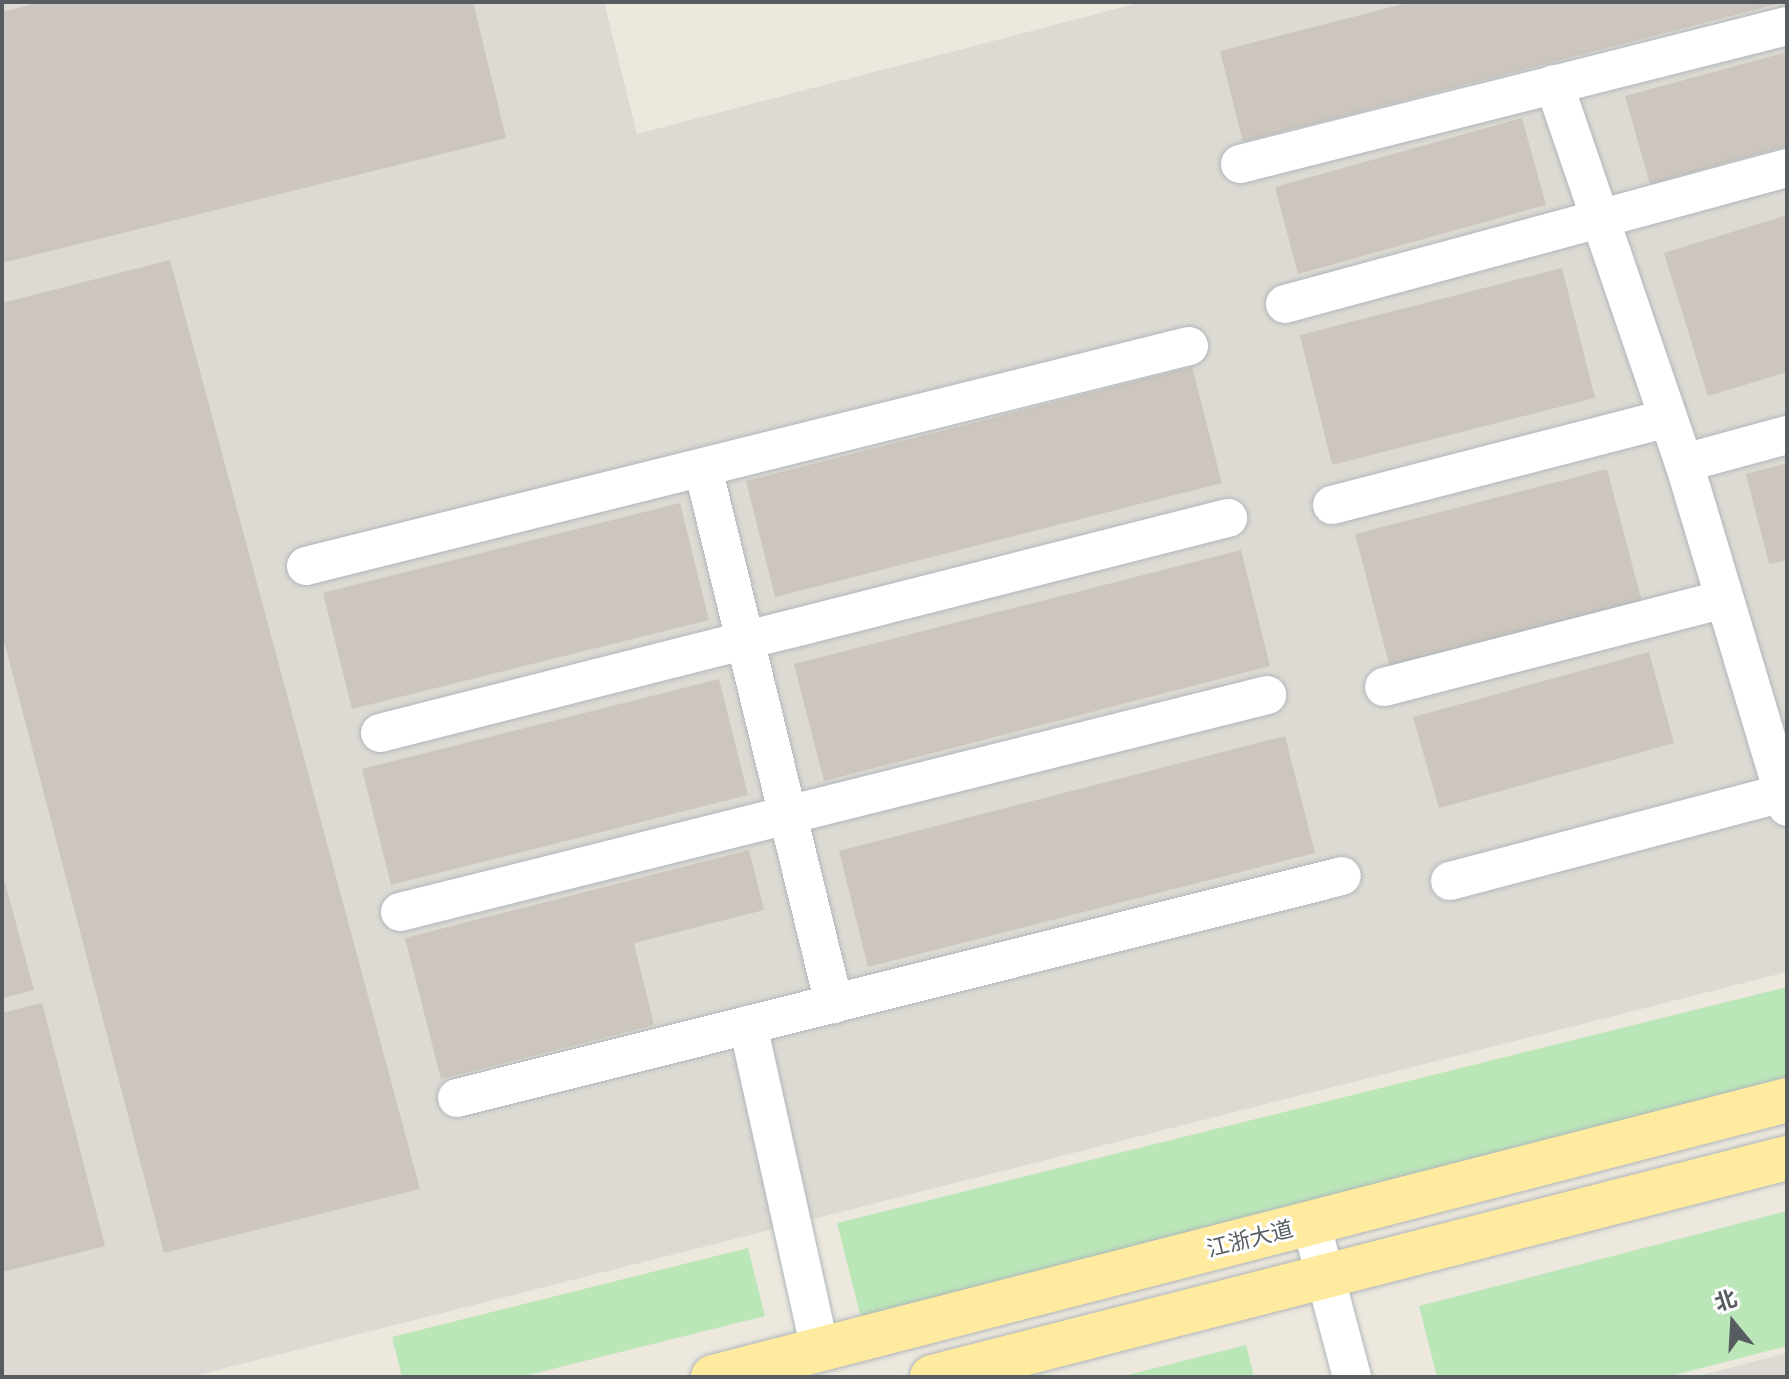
<!DOCTYPE html>
<html>
<head>
<meta charset="utf-8">
<style>
	body { margin:0 }
	#map { position:relative; width:1789px; height:1379px; overflow:hidden; background:#ece8de; font-family:"Archivo Narrow","Noto Sans SC",sans-serif }
	div>[style] { position:absolute }
	.industrial>* { inset:0; background:#dcdad3 }
	.green>* { inset:0; background:#bbe6b8 }
	.building>* { inset:0; background:#ccc6bf }
	.roads { filter:drop-shadow(0 0 2px #b1b6ba) drop-shadow(0 0 2px #b1b6ba) }
	.minor>* { height:38px; margin:-19px; padding:0 19px; transform-origin:19px; border-radius:19px; background:#fff }
	.major>* { height:44px; margin:-22px; padding:0 22px; transform-origin:22px; border-radius:22px; background:#ffeba0 }
	span { translate:-50% -50%; white-space:nowrap; text-align:center; line-height:1.15; -webkit-text-stroke:6px #fff; paint-order:stroke }
	.street-label { font-size:22px; color:#575c61 }
	.frame { position:absolute; inset:0; border:4px solid #575c61; pointer-events:none }
	.north { position:absolute; left:1693px; top:1283px; width:80px; height:80px; -webkit-text-stroke:6px #fff; paint-order:stroke; rotate:342deg; font-size:22px; font-weight:700; line-height:32px; text-align:center; color:#575c61 }
	.north::after { content:''; display:block; margin:auto; width:28px; height:36px; background:#575c61; clip-path:polygon(50% 0,100% 100%,50% 72%,0 100%) }
</style>
</head>
<body>
<div id="map">
	<div class="industrial">
		<div style="clip-path:polygon(2px 2px,604px 2px,637px 134px,1142px 2px,1787px 2px,1787px 972px,190px 1377px,2px 1377px)"></div>
		<div style="clip-path:polygon(1787px 1353px,1787px 1377px,1694px 1377px)"></div>
	</div>
	<div class="green">
		<div style="clip-path:polygon(1787px 987px,1787px 1087px,861px 1318px,837px 1223px)"></div>
		<div style="clip-path:polygon(1787px 1211px,1787px 1346px,1667px 1377px,1437px 1377px,1419px 1306px)"></div>
		<div style="clip-path:polygon(748px 1248px,765px 1316px,520px 1377px,402px 1377px,392px 1337px)"></div>
		<div style="clip-path:polygon(1246px 1345px,1254px 1377px,1120px 1377px)"></div>
	</div>
	<div class="building">
		<div style="clip-path:polygon(41px 2px,473px 2px,506px 138px,2px 263px,2px 12px)"></div>
		<div style="clip-path:polygon(1411px 2px,1781px 2px,1781px 3px,1243px 142px,1220px 51px)"></div>
		<div style="clip-path:polygon(1787px 52px,1787px 146px,1650px 184px,1625px 96px)"></div>
		<div style="clip-path:polygon(1522px 118px,1546px 205px,1298px 274px,1275px 187px)"></div>
		<div style="clip-path:polygon(1787px 215px,1787px 372px,1708px 396px,1664px 253px)"></div>
		<div style="clip-path:polygon(170px 260px,420px 1189px,164px 1253px,2px 633px,2px 303px)"></div>
		<div style="clip-path:polygon(1562px 268px,1595px 398px,1332px 465px,1300px 335px)"></div>
		<div style="clip-path:polygon(1192px 367px,1222px 483px,775px 597px,746px 481px)"></div>
		<div style="clip-path:polygon(1787px 463px,1787px 560px,1769px 564px,1746px 474px)"></div>
		<div style="clip-path:polygon(1607px 469px,1642px 602px,1390px 668px,1355px 534px)"></div>
		<div style="clip-path:polygon(680px 503px,709px 620px,352px 709px,323px 593px)"></div>
		<div style="clip-path:polygon(1241px 550px,1270px 666px,824px 781px,794px 664px)"></div>
		<div style="clip-path:polygon(1649px 652px,1674px 743px,1439px 808px,1413px 717px)"></div>
		<div style="clip-path:polygon(719px 679px,748px 795px,391px 885px,362px 769px)"></div>
		<div style="clip-path:polygon(1285px 736px,1315px 853px,868px 967px,839px 851px)"></div>
		<div style="clip-path:polygon(749px 850px,764px 910px,634px 943px,654px 1025px,441px 1079px,405px 938px)"></div>
		<div style="clip-path:polygon(2px 872px,34px 990px,2px 998px)"></div>
		<div style="clip-path:polygon(42px 1003px,105px 1246px,2px 1272px,2px 1013px)"></div>
	</div>
	<div class="roads">
		<div class="minor">
			<div style="left:1554px;top:84px;width:401px;rotate:71.1deg"></div>
			<div style="left:1684px;top:463px;width:359px;rotate:73.3deg"></div>
			<div style="left:1240px;top:164px;width:564px;rotate:-14.16deg"></div>
			<div style="left:1285px;top:304px;width:520px;rotate:-15.16deg"></div>
			<div style="left:1684px;top:463px;width:107px;rotate:-15.2deg"></div>
			<div style="left:703px;top:468px;width:552px;rotate:76.27deg"></div>
			<div style="left:1332px;top:505px;width:347px;rotate:-14.5deg"></div>
			<div style="left:306px;top:566px;width:910px;rotate:-13.99deg"></div>
			<div style="left:1384px;top:687px;width:351px;rotate:-14.5deg"></div>
			<div style="left:380px;top:733px;width:875px;rotate:-14.23deg"></div>
			<div style="left:1450px;top:881px;width:349px;rotate:-14.8deg"></div>
			<div style="left:400px;top:912px;width:894px;rotate:-14.05deg"></div>
			<div style="left:748px;top:1025px;width:333px;rotate:77.5deg"></div>
			<div style="left:457px;top:1098px;width:912px;rotate:-14.08deg"></div>
			<div style="left:1311px;top:1223px;width:159px;rotate:75.1deg"></div>
		</div>
		<div class="major">
			<div style="left:713px;top:1377px;width:1109px;rotate:-14.46deg"></div>
			<div style="left:932px;top:1377px;width:883px;rotate:-14.37deg"></div>
		</div>
	</div>
	<div class="street-label">
		<span style="left:1250px;top:1239px;rotate:-14deg">江浙大道</span>
	</div>
	<div class="frame"></div>
	<div class="north">北</div>
</div>
</body>
</html>
